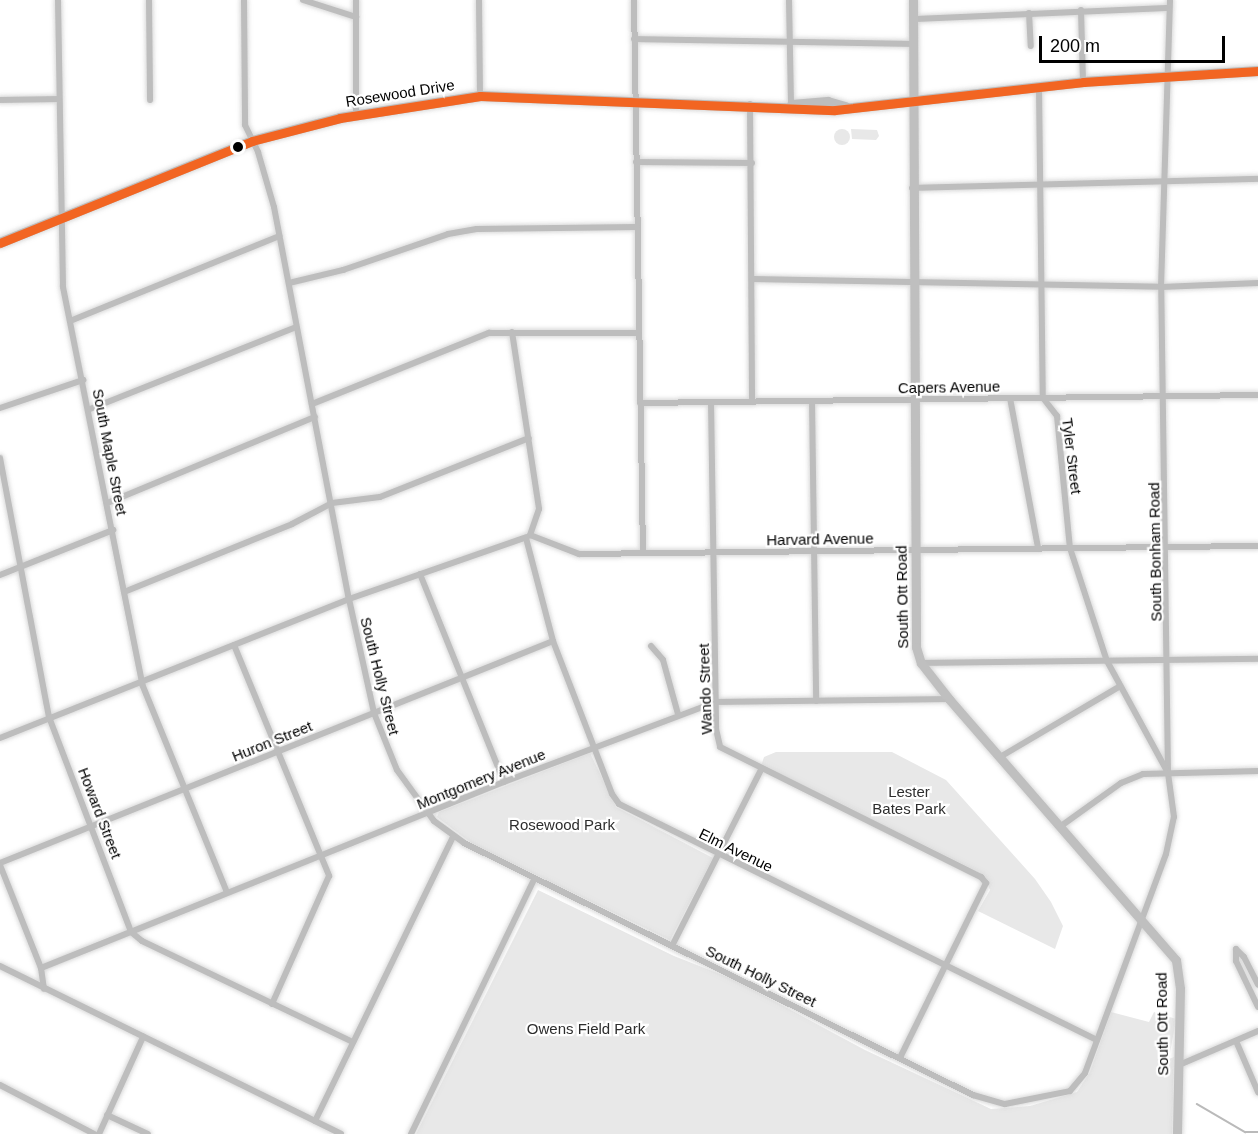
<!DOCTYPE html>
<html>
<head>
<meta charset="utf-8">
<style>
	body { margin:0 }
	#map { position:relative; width:1258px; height:1134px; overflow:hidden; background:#fff; font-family:Arial,sans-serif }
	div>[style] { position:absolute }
	.green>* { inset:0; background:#e8e8e8 }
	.round { border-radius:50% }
	.stream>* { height:1.5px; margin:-0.75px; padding:0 0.75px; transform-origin:0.75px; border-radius:0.75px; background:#bababa }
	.roads { filter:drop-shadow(0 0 2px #dbdbdb) drop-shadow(0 0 2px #dbdbdb) }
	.street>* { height:6px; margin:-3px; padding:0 3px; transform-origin:3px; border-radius:3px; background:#bdbdbd }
	.secondary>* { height:9px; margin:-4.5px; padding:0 4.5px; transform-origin:4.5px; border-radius:4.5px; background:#bfbfbf }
	.primary>* { height:10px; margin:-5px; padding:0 5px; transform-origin:5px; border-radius:5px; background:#bdbdbd }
	.bus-1>* { height:9px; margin:-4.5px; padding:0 4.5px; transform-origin:4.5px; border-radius:4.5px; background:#f26522 }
	.dots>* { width:16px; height:16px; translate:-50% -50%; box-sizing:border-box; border:3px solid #fff; border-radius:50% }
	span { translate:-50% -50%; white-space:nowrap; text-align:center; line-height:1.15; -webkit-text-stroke:4.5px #fff; paint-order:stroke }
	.street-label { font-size:15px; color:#000 }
	.park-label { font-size:15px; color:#2d2d2d }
	.scale { position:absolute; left:1039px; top:36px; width:186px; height:27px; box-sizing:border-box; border:3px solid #000; border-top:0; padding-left:8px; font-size:18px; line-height:21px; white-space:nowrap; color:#000; -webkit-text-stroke:4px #fff; paint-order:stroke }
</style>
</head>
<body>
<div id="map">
	<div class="green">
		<div style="clip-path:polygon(851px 129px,877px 130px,879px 136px,876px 140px,852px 139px)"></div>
		<div class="round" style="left:834px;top:129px;width:16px;height:16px"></div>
		<div style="clip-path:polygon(776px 752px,892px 752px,946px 780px,1035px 879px,1051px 902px,1063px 926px,1055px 949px,978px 911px,990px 890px,985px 877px,761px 766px,764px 757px)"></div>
		<div style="clip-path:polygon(590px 753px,616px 807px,713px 858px,670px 940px,474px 845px,437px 817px,439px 812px)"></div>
		<div style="clip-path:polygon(538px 890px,674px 956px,735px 980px,865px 1050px,991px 1109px,1030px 1106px,1077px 1092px,1090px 1072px,1111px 1012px,1149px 1022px,1154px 1012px,1176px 1019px,1169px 1059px,1174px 1057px,1172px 1134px,416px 1134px)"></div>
	</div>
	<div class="stream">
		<div style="left:1197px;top:1104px;width:56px;rotate:30.3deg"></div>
		<div style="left:1245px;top:1132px;width:13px"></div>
	</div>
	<div class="roads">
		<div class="street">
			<div style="left:58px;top:0;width:287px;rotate:89deg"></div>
			<div style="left:63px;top:287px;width:405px;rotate:78.7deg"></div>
			<div style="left:142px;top:684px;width:225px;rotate:67.8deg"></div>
			<div style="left:149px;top:0;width:100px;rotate:89.4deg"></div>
			<div style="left:244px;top:0;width:125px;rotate:89.5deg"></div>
			<div style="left:245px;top:125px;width:30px;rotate:64deg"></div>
			<div style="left:258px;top:152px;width:57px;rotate:73.8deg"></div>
			<div style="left:274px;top:207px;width:399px;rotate:79.2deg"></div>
			<div style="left:349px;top:599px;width:117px;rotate:77.6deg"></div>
			<div style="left:374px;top:713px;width:61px;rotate:68deg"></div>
			<div style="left:397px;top:770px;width:63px;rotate:54deg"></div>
			<div style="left:434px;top:821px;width:37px;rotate:36deg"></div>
			<div style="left:464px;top:843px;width:568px;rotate:26.34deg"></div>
			<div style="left:973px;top:1095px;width:33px;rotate:16deg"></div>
			<div style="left:1005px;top:1104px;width:66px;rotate:-11.3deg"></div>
			<div style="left:1070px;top:1091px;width:23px;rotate:-50deg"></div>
			<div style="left:1085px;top:1073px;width:233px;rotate:-69.7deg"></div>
			<div style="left:1166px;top:854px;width:38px;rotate:-78deg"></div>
			<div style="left:1174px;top:817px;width:44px;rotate:-97.8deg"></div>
			<div style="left:1168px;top:773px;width:486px;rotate:-90.8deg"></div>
			<div style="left:1161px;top:287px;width:287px;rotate:-88.2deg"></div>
			<div style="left:303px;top:0;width:56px;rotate:17.8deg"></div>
			<div style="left:356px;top:0;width:115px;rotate:90deg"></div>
			<div style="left:479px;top:0;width:96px;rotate:89.4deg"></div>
			<div style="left:634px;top:0;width:553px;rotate:89.07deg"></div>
			<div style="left:789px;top:0;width:105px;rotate:88.9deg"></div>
			<div style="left:1081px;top:10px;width:72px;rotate:88.4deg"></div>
			<div style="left:1029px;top:13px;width:33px;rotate:87deg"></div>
			<div style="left:913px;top:19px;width:256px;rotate:-2.5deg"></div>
			<div style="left:634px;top:39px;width:279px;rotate:1deg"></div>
			<div style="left:1039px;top:88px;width:310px;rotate:89.3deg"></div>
			<div style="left:1043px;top:398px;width:23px;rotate:52deg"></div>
			<div style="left:1057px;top:416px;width:133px;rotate:84.4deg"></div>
			<div style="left:1070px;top:548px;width:119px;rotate:71.9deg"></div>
			<div style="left:1107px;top:661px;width:125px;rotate:61.4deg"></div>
			<div style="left:0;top:100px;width:59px;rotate:-1deg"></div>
			<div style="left:750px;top:104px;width:298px;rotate:89.6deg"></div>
			<div style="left:636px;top:162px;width:116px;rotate:0.5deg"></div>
			<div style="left:912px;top:188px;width:346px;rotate:-1.5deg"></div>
			<div style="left:752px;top:279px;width:409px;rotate:1.1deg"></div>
			<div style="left:1161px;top:287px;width:97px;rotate:-2.4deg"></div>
			<div style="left:289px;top:283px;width:56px;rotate:-13.5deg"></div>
			<div style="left:343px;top:270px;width:111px;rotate:-18.9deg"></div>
			<div style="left:448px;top:234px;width:29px;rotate:-10deg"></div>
			<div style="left:477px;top:229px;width:160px;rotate:-0.7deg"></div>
			<div style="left:70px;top:321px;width:226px;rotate:-22.1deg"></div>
			<div style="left:512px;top:332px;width:179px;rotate:81.3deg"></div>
			<div style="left:539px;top:509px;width:28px;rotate:109deg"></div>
			<div style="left:1010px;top:398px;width:153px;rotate:79.4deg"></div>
			<div style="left:812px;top:401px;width:300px;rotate:89.2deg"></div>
			<div style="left:711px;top:402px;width:327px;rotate:89.1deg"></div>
			<div style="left:716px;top:729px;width:18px;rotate:77deg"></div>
			<div style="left:720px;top:747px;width:292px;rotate:26.5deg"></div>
			<div style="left:981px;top:877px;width:8px;rotate:50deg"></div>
			<div style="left:986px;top:883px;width:195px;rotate:116.2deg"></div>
			<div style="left:640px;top:403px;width:618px;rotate:-0.74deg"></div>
			<div style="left:312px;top:404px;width:191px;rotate:-21.9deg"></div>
			<div style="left:489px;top:333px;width:150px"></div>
			<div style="left:0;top:408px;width:88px;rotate:-18.6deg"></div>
			<div style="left:90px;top:409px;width:222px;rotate:-21.7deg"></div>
			<div style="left:0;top:458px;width:264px;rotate:79.3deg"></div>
			<div style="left:49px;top:717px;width:230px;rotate:69.1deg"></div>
			<div style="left:131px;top:932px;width:14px;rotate:39deg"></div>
			<div style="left:142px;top:941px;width:234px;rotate:25.6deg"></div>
			<div style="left:107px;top:503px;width:225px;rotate:-22.5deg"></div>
			<div style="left:530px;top:535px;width:53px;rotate:21.2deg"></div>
			<div style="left:579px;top:554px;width:679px;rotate:-0.68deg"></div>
			<div style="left:526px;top:538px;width:106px;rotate:75.3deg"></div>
			<div style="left:553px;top:641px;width:164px;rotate:68.9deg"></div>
			<div style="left:612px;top:794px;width:12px;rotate:55deg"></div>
			<div style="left:619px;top:804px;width:533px;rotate:26.28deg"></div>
			<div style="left:420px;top:574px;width:224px;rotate:68deg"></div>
			<div style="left:0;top:575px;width:122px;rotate:-21.7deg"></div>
			<div style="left:124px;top:592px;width:181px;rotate:-22deg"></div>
			<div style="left:292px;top:524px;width:45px;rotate:-27.7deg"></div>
			<div style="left:332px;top:503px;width:48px;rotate:-7.1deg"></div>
			<div style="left:380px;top:497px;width:160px;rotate:-21.6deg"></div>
			<div style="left:234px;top:645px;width:250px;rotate:67.6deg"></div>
			<div style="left:329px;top:876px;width:140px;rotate:114deg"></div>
			<div style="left:651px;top:646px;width:18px;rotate:49deg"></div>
			<div style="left:663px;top:660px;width:56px;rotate:74.5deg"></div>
			<div style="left:921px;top:663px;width:337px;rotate:-0.7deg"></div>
			<div style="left:0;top:738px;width:376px;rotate:-21.7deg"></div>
			<div style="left:349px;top:599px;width:188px;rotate:-19.2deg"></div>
			<div style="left:1000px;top:757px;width:138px;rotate:-30.5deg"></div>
			<div style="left:1061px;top:826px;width:74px;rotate:-35.6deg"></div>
			<div style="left:1121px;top:783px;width:24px;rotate:-22deg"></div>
			<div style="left:1143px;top:774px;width:115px;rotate:-1.5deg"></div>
			<div style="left:0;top:863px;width:596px;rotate:-21.87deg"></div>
			<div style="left:0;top:865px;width:111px;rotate:68.3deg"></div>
			<div style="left:41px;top:968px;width:21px;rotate:82deg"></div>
			<div style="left:672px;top:946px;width:197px;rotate:-63.2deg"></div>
			<div style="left:1236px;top:949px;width:12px;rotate:90deg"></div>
			<div style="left:1236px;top:961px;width:51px;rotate:64.4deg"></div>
			<div style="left:1236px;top:949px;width:11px;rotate:45deg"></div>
			<div style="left:1244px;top:957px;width:31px;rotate:63deg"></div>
			<div style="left:0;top:966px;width:380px;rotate:26.2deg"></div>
			<div style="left:41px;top:968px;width:499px;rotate:-21.9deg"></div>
			<div style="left:504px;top:782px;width:227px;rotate:-20.7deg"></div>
			<div style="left:716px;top:702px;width:233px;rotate:-0.7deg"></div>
			<div style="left:1236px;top:1041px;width:56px;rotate:66.7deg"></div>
			<div style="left:1179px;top:1065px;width:86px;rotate:-23.3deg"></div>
			<div style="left:0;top:1085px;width:106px;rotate:27.5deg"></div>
			<div style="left:107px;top:1115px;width:45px;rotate:24.9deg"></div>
			<div style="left:315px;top:1121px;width:316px;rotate:-64.1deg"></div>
			<div style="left:99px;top:1134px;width:107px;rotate:-65.6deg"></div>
			<div style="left:411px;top:1134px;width:283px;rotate:-64.2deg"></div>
		</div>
		<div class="secondary">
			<div style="left:913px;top:0;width:647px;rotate:89.73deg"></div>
			<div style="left:916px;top:647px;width:17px;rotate:73deg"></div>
			<div style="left:921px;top:663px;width:46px;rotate:52.1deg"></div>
			<div style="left:949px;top:699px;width:346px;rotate:49deg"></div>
			<div style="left:1176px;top:960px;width:29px;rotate:82deg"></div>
			<div style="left:1180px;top:989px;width:145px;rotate:91.2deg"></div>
		</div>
		<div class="primary">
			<div style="left:792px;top:105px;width:36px;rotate:-5deg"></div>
			<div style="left:828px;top:102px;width:19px;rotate:16deg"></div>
			<div style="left:0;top:243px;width:272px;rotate:-22deg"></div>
			<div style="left:252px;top:141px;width:91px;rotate:-14.6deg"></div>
			<div style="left:340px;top:118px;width:142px;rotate:-8.9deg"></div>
			<div style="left:480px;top:96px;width:355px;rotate:2.3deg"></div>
			<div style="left:835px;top:110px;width:250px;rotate:-6.4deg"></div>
			<div style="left:1083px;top:82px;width:175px;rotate:-3.6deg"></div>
		</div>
	</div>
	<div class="bus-1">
		<div style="left:0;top:243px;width:272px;rotate:-22deg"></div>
		<div style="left:252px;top:141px;width:91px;rotate:-14.6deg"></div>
		<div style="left:340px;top:118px;width:142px;rotate:-8.9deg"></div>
		<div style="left:480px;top:96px;width:355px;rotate:2.3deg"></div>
		<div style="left:835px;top:110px;width:250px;rotate:-6.4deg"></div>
		<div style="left:1083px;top:82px;width:175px;rotate:-3.6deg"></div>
	</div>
	<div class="dots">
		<div style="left:238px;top:147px;background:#000"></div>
	</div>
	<div class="street-label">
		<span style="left:400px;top:93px;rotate:-9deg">Rosewood Drive</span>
		<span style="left:949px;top:387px;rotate:-1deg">Capers Avenue</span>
		<span style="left:110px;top:452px;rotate:79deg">South Maple Street</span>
		<span style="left:1072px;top:456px;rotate:83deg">Tyler Street</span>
		<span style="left:820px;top:539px;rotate:-1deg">Harvard Avenue</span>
		<span style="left:1155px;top:552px;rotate:-91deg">South Bonham Road</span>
		<span style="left:902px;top:597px;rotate:-91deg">South Ott Road</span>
		<span style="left:380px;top:676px;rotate:76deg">South Holly Street</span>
		<span style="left:705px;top:689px;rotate:-92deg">Wando Street</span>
		<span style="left:272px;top:741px;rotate:-22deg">Huron Street</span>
		<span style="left:481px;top:779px;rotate:-22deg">Montgomery Avenue</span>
		<span style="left:100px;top:813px;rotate:69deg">Howard Street</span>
		<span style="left:736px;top:850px;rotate:26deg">Elm Avenue</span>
		<span style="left:761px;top:976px;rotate:26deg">South Holly Street</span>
		<span style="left:1162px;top:1024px;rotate:-91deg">South Ott Road</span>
	</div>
	<div class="park-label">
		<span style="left:909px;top:800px">Lester<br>Bates Park</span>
		<span style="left:562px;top:825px">Rosewood Park</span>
		<span style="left:586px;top:1029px">Owens Field Park</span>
	</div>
	<div class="scale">200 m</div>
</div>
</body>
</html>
